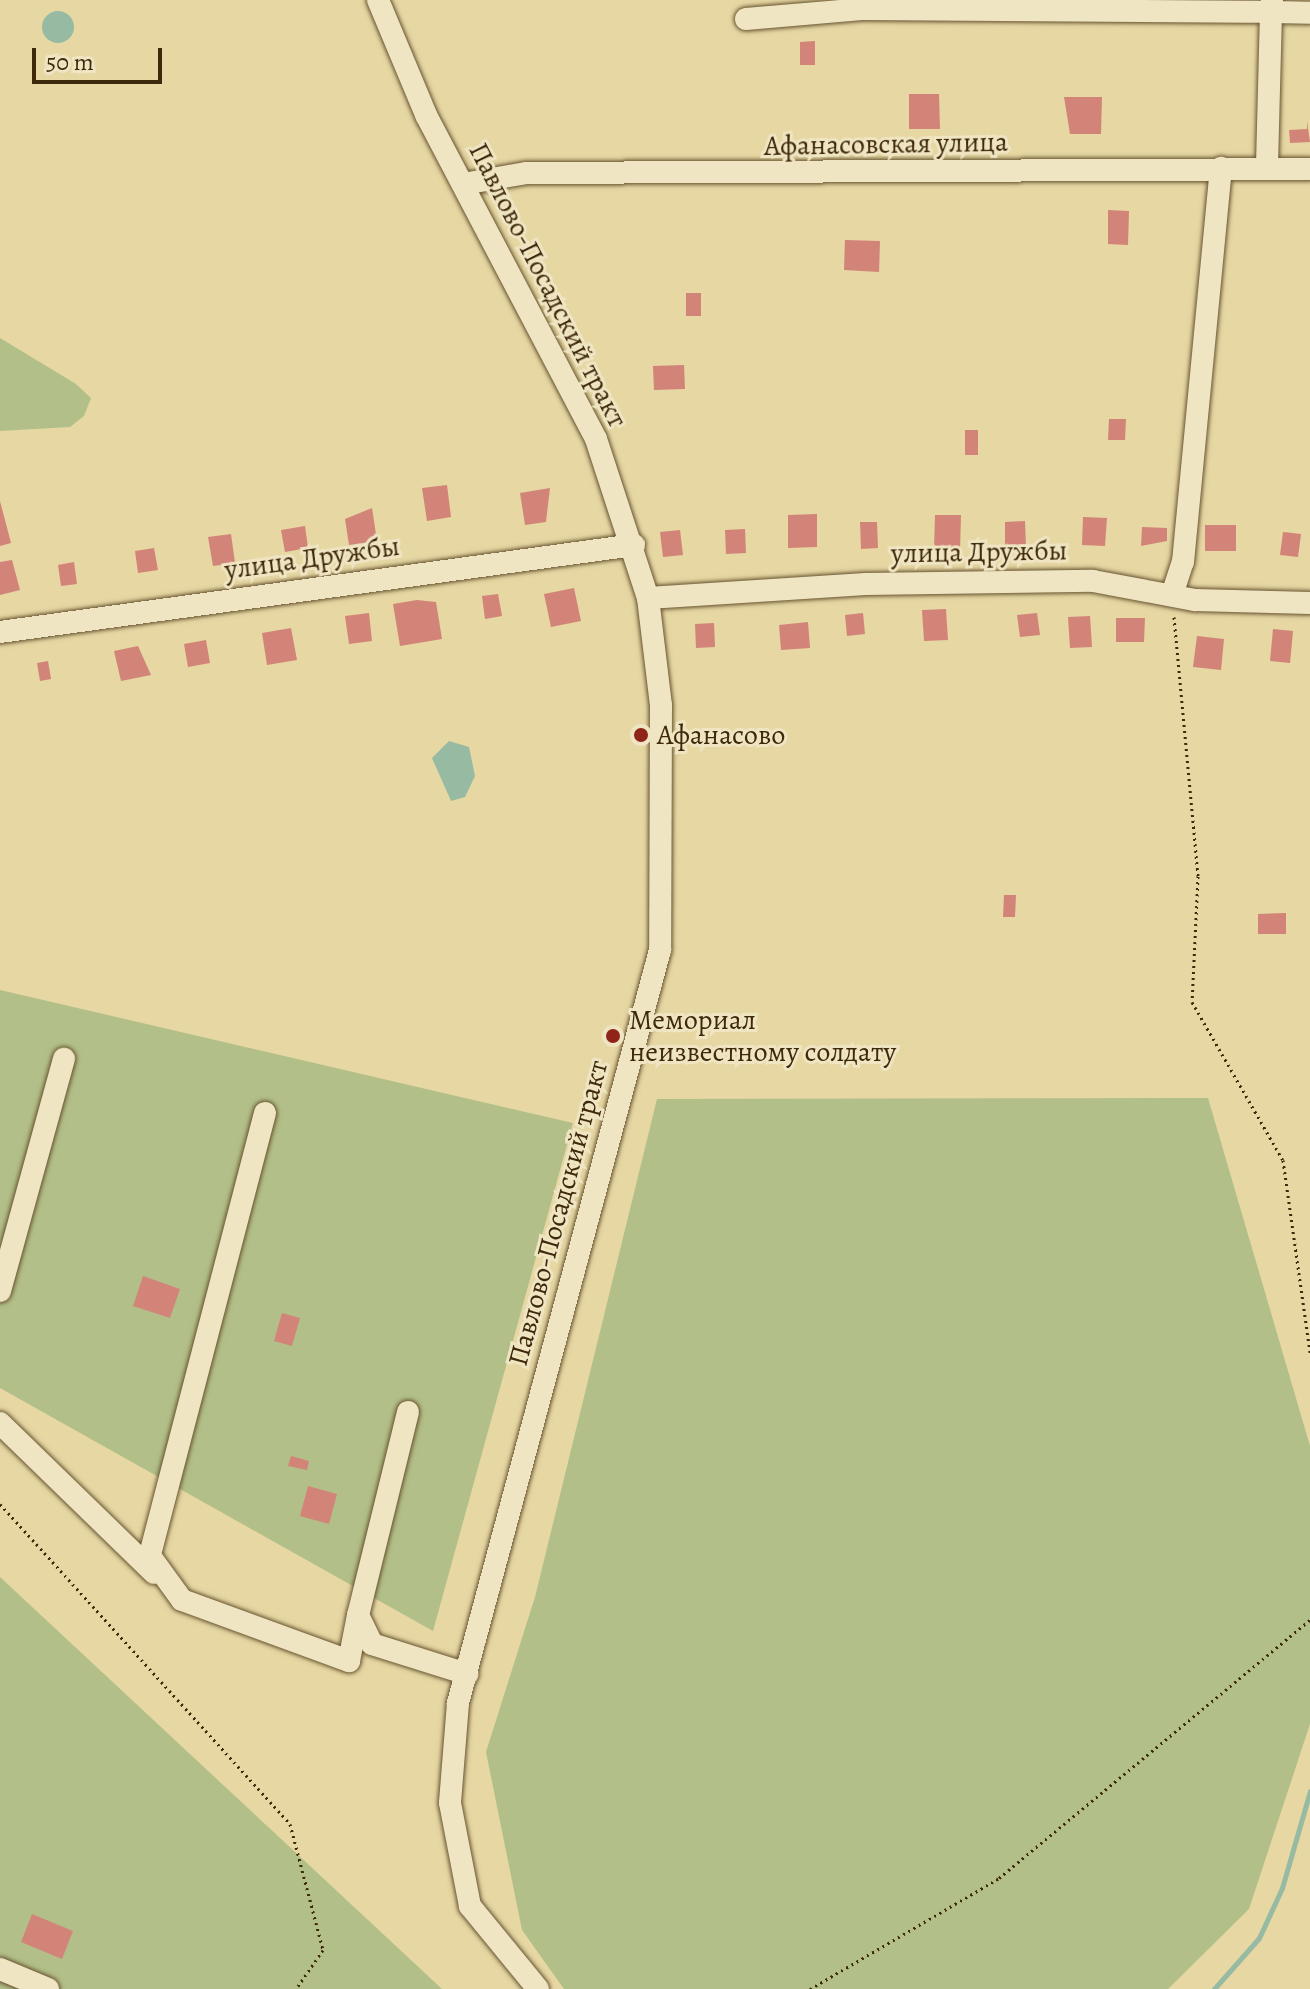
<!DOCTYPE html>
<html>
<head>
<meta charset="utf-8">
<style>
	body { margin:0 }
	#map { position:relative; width:1310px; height:1989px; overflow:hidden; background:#e6d7a3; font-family:Alegreya,serif }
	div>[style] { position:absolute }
	.green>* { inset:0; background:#b2bf88 }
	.water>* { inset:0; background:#97baa3 }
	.round { border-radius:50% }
	.stream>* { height:5px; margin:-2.5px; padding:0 2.5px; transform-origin:2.5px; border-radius:2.5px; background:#97baa3 }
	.building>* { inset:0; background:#d28478 }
	.path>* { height:3px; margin-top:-1.5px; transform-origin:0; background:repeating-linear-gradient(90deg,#3e290a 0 2px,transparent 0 6px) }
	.roads { filter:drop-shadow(0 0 2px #685430) drop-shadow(0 0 2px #685430) }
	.minor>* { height:22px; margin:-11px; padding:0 11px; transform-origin:11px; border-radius:11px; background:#efe5c3 }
	.dots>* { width:22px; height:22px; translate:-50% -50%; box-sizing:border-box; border:4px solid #efe5c3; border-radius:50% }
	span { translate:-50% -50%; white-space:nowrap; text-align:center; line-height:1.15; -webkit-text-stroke:6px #efe5c3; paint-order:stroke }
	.street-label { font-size:28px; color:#3e290a }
	.poi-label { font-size:28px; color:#3e290a }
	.left { translate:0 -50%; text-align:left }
	.scale { position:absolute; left:32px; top:48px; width:130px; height:36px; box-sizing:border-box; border:4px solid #3e290a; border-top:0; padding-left:10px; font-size:24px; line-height:28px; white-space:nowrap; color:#3e290a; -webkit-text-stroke:6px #efe5c3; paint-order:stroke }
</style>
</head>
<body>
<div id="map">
	<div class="green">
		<div style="clip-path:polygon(0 338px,76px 384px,91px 398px,84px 416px,70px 427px,0 431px)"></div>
		<div style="clip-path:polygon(0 990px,573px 1123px,433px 1631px,0 1388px)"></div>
		<div style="clip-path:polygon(1208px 1098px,1310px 1446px,1310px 1724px,1249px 1909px,1168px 1989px,564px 1989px,522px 1930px,486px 1752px,535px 1597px,657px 1099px)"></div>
		<div style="clip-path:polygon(0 1577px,442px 1989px,0 1989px)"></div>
	</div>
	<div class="water">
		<div class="round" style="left:42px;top:11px;width:32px;height:32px"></div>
		<div style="clip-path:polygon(449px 741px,469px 747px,475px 776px,465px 797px,451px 801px,432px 758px)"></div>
	</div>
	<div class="stream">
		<div style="left:1214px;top:1989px;width:68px;rotate:-48.6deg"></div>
		<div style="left:1259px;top:1938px;width:55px;rotate:-65.3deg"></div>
		<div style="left:1282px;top:1888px;width:101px;rotate:-73.9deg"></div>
	</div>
	<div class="building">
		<div style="clip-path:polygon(815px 41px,815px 65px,800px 65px,800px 42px)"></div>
		<div style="clip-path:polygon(909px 94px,939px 94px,940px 129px,909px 129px)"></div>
		<div style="clip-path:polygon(1064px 97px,1102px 97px,1101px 134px,1070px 134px)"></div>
		<div style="clip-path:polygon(1307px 121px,1310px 142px,1290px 143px,1289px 130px,1307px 129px)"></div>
		<div style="clip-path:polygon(1108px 210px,1129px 211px,1128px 245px,1108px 244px)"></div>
		<div style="clip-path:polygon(845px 240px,880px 241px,879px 272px,844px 270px)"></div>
		<div style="clip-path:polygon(686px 293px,701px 293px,701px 316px,686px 316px)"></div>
		<div style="clip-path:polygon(684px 365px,685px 389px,654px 390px,653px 366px)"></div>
		<div style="clip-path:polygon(1109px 419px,1126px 419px,1125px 440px,1108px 440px)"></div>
		<div style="clip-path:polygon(965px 430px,978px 430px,978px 455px,965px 455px)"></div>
		<div style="clip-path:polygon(447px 485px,451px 517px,427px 521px,422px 488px)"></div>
		<div style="clip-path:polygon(550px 488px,546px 522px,525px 525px,520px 493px)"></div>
		<div style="clip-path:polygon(0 501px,11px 543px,0 546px)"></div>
		<div style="clip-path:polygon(372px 508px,377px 541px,349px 545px,345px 519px)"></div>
		<div style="clip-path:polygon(817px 514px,817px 547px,788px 548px,788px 515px)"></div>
		<div style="clip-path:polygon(935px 515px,961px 515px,960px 551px,934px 550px)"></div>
		<div style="clip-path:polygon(1083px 517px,1107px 518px,1105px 546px,1082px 545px)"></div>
		<div style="clip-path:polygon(1025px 521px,1026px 547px,1005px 547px,1005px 522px)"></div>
		<div style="clip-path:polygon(860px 522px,877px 522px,878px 548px,861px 549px)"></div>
		<div style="clip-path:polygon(1205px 525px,1236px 525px,1236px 551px,1205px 551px)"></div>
		<div style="clip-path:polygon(305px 526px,308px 548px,285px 552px,281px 530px)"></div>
		<div style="clip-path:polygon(1142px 527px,1167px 528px,1167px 541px,1141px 546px)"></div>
		<div style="clip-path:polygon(745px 529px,746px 553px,726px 554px,725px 530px)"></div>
		<div style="clip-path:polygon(680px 530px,683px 555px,663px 557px,660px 532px)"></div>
		<div style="clip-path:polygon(1283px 532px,1301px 534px,1298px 557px,1280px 555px)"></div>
		<div style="clip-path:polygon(231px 534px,235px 563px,213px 566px,208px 537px)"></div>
		<div style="clip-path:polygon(154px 548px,158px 570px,138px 573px,135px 551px)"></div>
		<div style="clip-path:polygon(12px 560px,20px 590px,0 595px,0 562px)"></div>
		<div style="clip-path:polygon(74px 562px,77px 584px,61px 586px,58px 565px)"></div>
		<div style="clip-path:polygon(574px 588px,581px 621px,551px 627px,544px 594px)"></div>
		<div style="clip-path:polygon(498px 594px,502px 616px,485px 619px,482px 596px)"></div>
		<div style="clip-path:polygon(417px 600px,436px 602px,442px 639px,400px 646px,393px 604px)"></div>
		<div style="clip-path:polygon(946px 609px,948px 640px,924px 641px,922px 610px)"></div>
		<div style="clip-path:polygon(369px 613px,372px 641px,349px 644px,345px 616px)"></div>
		<div style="clip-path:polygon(863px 613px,865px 634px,847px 636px,845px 615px)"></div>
		<div style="clip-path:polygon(1037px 613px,1040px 635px,1020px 637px,1017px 615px)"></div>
		<div style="clip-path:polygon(1090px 616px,1092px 647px,1070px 648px,1068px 617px)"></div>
		<div style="clip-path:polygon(1116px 618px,1145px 618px,1144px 642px,1116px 642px)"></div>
		<div style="clip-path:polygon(808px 622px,810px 648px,781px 650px,779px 625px)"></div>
		<div style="clip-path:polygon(714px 623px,715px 647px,696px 648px,695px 624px)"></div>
		<div style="clip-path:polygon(291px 628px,297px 660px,267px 665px,262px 633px)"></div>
		<div style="clip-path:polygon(1273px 629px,1293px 631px,1290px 663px,1270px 661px)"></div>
		<div style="clip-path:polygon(1197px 636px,1224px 639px,1221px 670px,1193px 667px)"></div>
		<div style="clip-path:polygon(206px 640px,210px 663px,188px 667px,184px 644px)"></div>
		<div style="clip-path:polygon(138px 646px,151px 675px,121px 681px,114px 651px)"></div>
		<div style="clip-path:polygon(48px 661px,51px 679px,40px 681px,37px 663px)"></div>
		<div style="clip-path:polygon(1004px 895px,1016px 895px,1015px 917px,1003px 917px)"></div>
		<div style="clip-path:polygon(1286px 913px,1286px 934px,1258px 934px,1258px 914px)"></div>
		<div style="clip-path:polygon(143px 1276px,180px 1289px,170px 1318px,133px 1306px)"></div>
		<div style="clip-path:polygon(282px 1313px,300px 1318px,292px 1346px,274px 1341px)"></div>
		<div style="clip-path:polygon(291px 1456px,309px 1461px,307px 1470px,288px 1466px)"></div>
		<div style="clip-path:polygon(308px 1486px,337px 1494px,329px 1524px,300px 1516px)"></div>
		<div style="clip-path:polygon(32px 1914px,73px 1931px,62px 1959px,21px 1942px)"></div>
	</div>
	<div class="path">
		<div style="left:1174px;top:617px;width:260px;rotate:84.7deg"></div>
		<div style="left:1198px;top:876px;width:126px;rotate:92.7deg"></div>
		<div style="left:1192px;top:1002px;width:182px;rotate:60.1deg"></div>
		<div style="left:1283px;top:1160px;width:195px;rotate:82deg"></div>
		<div style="left:0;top:1504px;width:432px;rotate:47.8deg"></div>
		<div style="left:290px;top:1824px;width:130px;rotate:75.3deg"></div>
		<div style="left:323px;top:1950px;width:47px;rotate:124.7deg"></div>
		<div style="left:810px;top:1989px;width:219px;rotate:-30.4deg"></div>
		<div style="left:999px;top:1878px;width:404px;rotate:-39.7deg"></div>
	</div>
	<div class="roads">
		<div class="minor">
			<div style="left:378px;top:0;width:125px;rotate:67.3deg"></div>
			<div style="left:426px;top:115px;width:366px;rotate:62.3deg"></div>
			<div style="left:596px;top:439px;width:167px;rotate:71.9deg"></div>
			<div style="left:648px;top:598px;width:108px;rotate:83.1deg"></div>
			<div style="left:661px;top:705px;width:245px;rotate:90.2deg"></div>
			<div style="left:660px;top:950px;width:780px;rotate:105.02deg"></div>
			<div style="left:458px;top:1703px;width:100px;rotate:94.6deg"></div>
			<div style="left:450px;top:1803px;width:105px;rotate:79deg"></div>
			<div style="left:470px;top:1906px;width:107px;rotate:50.7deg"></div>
			<div style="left:1272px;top:0;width:12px;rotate:95deg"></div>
			<div style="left:1271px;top:12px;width:39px;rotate:1deg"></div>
			<div style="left:746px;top:19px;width:116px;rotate:-4.9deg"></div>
			<div style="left:862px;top:9px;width:409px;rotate:0.4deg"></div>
			<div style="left:1271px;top:12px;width:157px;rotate:91.5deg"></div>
			<div style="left:463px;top:184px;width:65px;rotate:-9.8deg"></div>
			<div style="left:527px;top:173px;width:783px;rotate:-0.29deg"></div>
			<div style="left:1172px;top:595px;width:35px;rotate:-72deg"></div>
			<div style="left:1183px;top:562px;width:396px;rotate:-84.5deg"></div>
			<div style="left:648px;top:598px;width:218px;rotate:-3.7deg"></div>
			<div style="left:866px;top:584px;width:227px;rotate:-0.8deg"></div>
			<div style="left:1093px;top:581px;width:104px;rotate:10.6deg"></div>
			<div style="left:1195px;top:600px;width:115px;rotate:1.5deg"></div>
			<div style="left:0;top:632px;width:640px;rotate:-7.81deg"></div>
			<div style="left:265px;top:1113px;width:458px;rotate:104.6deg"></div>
			<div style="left:150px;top:1556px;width:54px;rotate:54deg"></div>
			<div style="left:182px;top:1600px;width:178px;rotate:20.1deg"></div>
			<div style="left:349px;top:1661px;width:47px;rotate:-78.9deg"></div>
			<div style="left:0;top:1291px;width:241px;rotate:-74.6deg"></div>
			<div style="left:408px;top:1412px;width:209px;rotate:103.8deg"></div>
			<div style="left:358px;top:1615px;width:32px;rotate:64deg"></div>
			<div style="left:372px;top:1644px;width:100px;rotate:17.5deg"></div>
			<div style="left:0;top:1423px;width:215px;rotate:44.2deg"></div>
			<div style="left:0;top:1969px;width:52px;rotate:22.6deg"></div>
		</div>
	</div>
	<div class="dots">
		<div style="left:641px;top:735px;background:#8f2418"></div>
		<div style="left:613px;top:1036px;background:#8f2418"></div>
	</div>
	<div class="street-label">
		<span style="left:886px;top:144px;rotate:-1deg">Афанасовская улица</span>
		<span style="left:548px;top:285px;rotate:63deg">Павлово-Посадский тракт</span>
		<span style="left:979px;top:552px;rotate:-1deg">улица Дружбы</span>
		<span style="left:312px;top:558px;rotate:-8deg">улица Дружбы</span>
		<span style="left:558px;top:1213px;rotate:-75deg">Павлово-Посадский тракт</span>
	</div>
	<div class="poi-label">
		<span class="left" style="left:657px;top:735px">Афанасово</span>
		<span class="left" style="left:629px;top:1036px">Мемориал<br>неизвестному солдату</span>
	</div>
	<div class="scale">50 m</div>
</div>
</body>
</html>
